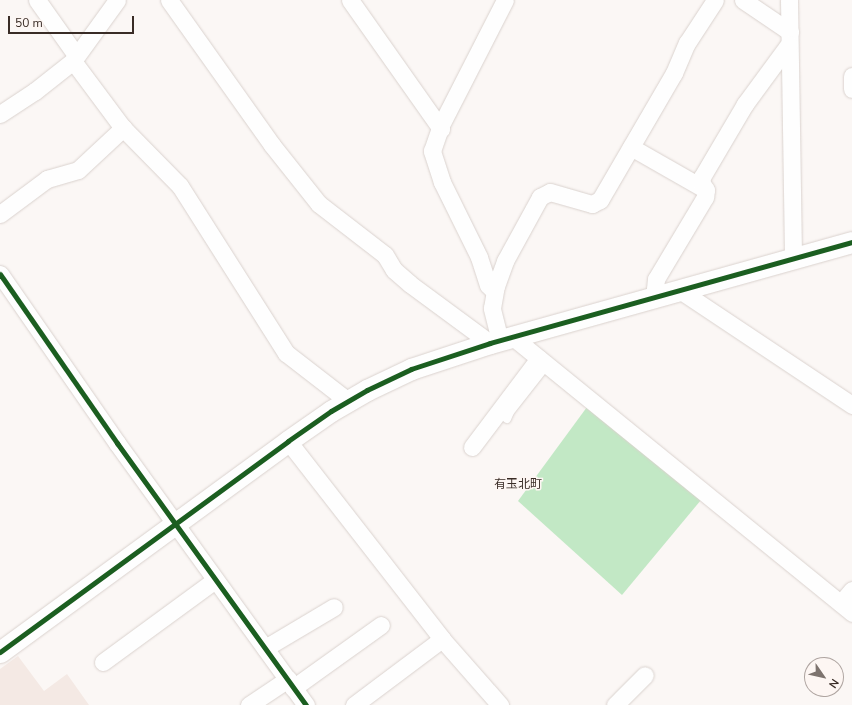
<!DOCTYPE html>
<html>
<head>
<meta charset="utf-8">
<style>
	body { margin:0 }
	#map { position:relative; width:852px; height:705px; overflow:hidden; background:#fbf7f5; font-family:"Nunito Sans","Noto Sans JP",sans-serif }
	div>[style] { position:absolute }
	.built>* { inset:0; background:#f4e9e4 }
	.green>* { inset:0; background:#c2e8c5 }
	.roads { filter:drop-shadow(0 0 1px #dad2ce) drop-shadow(0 0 1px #dad2ce) }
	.service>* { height:8px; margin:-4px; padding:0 4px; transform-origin:4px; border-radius:4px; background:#fefefe }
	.minor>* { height:17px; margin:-8.5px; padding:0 8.5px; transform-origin:8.5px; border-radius:8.5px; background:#fefefe }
	.tertiary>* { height:21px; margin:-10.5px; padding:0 10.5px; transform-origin:10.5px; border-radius:10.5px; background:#fefefe }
	.cycleway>* { height:5px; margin:-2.5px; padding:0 2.5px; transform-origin:2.5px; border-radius:2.5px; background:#1b5e20 }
	span { translate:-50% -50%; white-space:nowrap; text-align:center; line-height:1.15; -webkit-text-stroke:3px #fdf6f3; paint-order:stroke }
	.neighbourhood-label { font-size:12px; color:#392c26 }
	.north { position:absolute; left:804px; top:657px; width:40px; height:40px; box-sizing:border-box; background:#fdf6f3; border:1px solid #afa5a1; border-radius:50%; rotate:124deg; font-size:11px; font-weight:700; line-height:16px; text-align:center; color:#392c26 }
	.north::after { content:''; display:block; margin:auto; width:14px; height:18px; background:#7d736e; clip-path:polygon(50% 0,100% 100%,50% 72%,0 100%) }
	.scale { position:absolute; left:8px; top:16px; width:126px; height:18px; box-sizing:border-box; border:2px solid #392c26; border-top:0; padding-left:5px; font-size:12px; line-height:14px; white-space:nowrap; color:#392c26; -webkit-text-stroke:3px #fdf6f3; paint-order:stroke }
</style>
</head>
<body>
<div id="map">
	<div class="built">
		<div style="clip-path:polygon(18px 656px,44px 691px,67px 674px,89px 705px,0 705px,0 669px)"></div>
	</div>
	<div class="green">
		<div style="clip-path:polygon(587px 407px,701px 500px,622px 595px,518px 501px)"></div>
	</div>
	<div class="roads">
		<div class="service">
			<div style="left:507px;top:419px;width:8px;rotate:-67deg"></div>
			<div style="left:510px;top:412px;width:60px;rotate:-51.8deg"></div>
		</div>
		<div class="minor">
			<div style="left:37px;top:0;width:67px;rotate:54.7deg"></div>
			<div style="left:169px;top:0;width:178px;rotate:54.6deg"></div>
			<div style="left:272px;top:145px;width:75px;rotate:51.5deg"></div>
			<div style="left:319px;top:204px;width:83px;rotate:37.7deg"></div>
			<div style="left:385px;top:255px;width:17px;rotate:59deg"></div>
			<div style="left:394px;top:270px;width:21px;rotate:41deg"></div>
			<div style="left:410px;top:284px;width:99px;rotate:36.4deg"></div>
			<div style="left:350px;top:0;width:158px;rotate:54.8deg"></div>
			<div style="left:743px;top:0;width:57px;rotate:34.2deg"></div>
			<div style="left:789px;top:0;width:258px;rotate:89.1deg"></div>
			<div style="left:73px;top:61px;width:84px;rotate:53.3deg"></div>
			<div style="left:123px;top:128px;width:81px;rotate:45.5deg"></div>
			<div style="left:180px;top:186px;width:198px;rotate:57.6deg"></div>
			<div style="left:286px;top:353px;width:78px;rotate:37.7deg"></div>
			<div style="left:852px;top:76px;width:13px;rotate:90deg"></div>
			<div style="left:0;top:114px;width:42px;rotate:-33.3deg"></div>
			<div style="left:35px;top:91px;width:48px;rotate:-38.3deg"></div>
			<div style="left:73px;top:61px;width:75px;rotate:-54.2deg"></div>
			<div style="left:631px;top:147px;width:86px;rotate:29.8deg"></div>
			<div style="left:0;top:214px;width:59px;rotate:-36.7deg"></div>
			<div style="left:47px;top:179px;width:32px;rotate:-16deg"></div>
			<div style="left:78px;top:170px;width:62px;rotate:-43deg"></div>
			<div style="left:0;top:274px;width:206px;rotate:55.3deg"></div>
			<div style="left:117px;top:443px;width:323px;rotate:54.2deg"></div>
			<div style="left:494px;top:291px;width:8px;rotate:-135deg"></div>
			<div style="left:488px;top:285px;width:29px;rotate:-108deg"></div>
			<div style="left:479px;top:257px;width:84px;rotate:-116.3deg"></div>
			<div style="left:442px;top:182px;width:33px;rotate:-108deg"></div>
			<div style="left:432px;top:151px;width:28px;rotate:-71deg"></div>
			<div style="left:441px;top:125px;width:140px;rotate:-62.9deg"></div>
			<div style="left:681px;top:291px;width:206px;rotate:33.7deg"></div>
			<div style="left:654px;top:298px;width:19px;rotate:-84deg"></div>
			<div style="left:656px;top:279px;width:96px;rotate:-59.1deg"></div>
			<div style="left:705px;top:197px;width:7px;rotate:-82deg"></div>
			<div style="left:706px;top:190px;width:9px;rotate:-122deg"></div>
			<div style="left:701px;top:182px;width:5px;rotate:-79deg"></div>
			<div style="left:702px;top:177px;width:85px;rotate:-59.5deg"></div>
			<div style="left:745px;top:104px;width:74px;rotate:-53.7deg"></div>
			<div style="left:514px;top:338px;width:436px;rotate:39.1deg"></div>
			<div style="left:500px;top:341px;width:34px;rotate:-104deg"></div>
			<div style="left:492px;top:308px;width:22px;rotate:-80deg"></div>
			<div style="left:496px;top:286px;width:27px;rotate:-70deg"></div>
			<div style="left:505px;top:261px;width:73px;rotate:-61.3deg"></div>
			<div style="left:540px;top:197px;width:11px;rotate:-27deg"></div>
			<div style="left:550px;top:192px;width:44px;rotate:15.9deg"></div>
			<div style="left:592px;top:204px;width:9px;rotate:-27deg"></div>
			<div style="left:600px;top:200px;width:147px;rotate:-59.8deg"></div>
			<div style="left:674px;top:73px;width:33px;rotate:-67deg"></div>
			<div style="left:687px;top:43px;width:51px;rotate:-56.9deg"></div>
			<div style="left:288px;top:441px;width:251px;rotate:52.1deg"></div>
			<div style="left:442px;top:639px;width:88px;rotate:48.7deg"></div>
			<div style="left:472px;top:447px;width:111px;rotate:-53deg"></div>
			<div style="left:841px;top:603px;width:17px;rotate:-50deg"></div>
			<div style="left:265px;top:648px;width:80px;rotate:-30.7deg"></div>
			<div style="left:103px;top:662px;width:139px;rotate:-36.2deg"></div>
			<div style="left:293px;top:688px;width:108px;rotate:-35.6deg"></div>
			<div style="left:249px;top:705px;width:47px;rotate:-33.7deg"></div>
			<div style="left:354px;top:705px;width:110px;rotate:-36.9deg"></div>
			<div style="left:615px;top:705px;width:42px;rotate:-45deg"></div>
		</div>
		<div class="tertiary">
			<div style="left:0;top:652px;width:357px;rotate:-36.2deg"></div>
			<div style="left:288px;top:441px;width:52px;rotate:-34.9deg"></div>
			<div style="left:331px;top:411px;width:42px;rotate:-30.3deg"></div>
			<div style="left:367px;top:390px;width:49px;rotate:-25.5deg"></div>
			<div style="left:411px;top:369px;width:83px;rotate:-18.2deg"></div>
			<div style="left:490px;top:343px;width:376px;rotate:-15.6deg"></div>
		</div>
	</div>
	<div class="cycleway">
		<div style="left:0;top:274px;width:206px;rotate:55.3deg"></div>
		<div style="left:117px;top:443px;width:323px;rotate:54.2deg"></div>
		<div style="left:0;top:652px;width:357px;rotate:-36.2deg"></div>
		<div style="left:288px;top:441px;width:52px;rotate:-34.9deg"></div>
		<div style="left:331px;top:411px;width:42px;rotate:-30.3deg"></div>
		<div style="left:367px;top:390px;width:49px;rotate:-25.5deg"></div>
		<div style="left:411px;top:369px;width:83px;rotate:-18.2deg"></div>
		<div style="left:490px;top:343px;width:376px;rotate:-15.6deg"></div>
	</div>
	<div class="neighbourhood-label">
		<span style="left:518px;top:485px">有玉北町</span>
	</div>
	<div class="north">N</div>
	<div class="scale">50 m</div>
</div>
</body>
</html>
